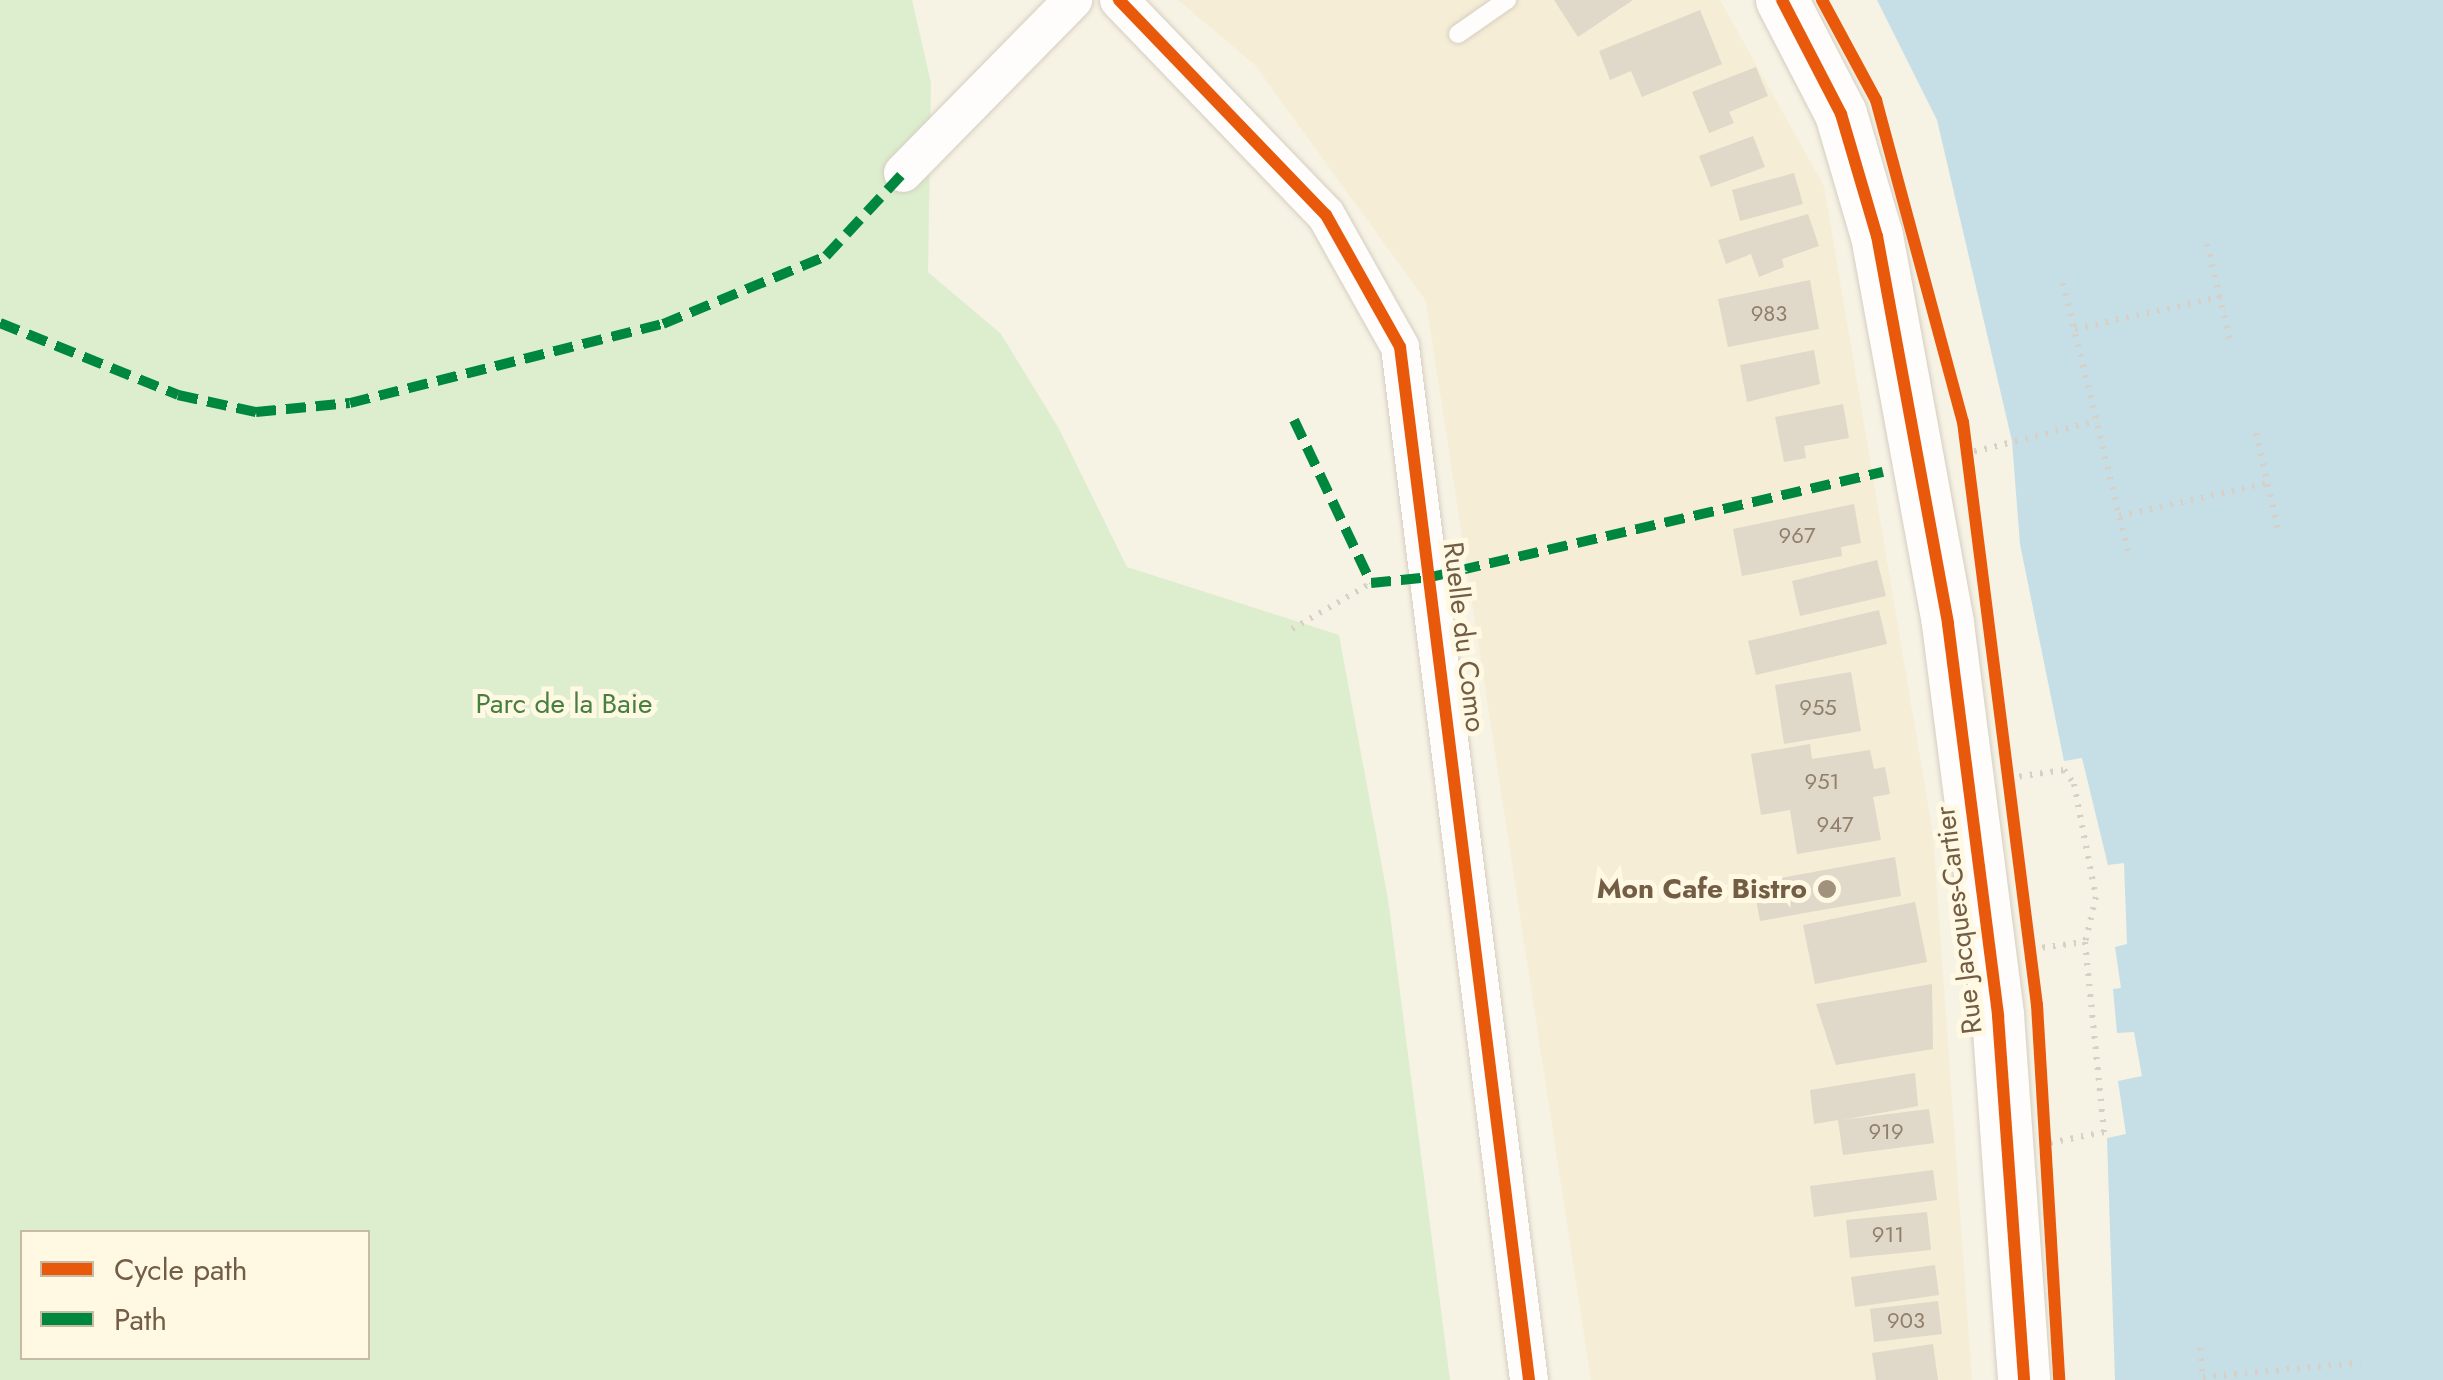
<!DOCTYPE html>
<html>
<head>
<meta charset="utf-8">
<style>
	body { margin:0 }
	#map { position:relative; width:2443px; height:1380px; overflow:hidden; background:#f6f2e4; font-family:Jost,sans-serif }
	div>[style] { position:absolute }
	.residential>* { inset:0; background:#f5edd6 }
	.green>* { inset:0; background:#dceece }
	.water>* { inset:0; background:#c6dee6 }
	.building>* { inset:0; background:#e0d8c9 }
	.path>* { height:6px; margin-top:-3px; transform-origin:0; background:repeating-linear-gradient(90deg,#d6d0c7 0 2.5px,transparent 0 10.5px) }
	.roads { filter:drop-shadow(0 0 2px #d5cec0) drop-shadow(0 0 2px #d5cec0) }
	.lane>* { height:18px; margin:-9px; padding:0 9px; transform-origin:9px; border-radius:9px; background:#fefdfb }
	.street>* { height:38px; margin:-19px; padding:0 19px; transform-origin:19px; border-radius:19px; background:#fefdfb }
	.secondary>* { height:52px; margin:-26px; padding:0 26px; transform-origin:26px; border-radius:26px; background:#fefdfb }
	.quiet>* { height:10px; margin-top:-5px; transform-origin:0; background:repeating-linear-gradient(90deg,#00873e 0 20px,transparent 0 30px) }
	.cycleway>* { height:12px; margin:-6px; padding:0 6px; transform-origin:6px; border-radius:6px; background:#e8590c }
	.dots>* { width:28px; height:28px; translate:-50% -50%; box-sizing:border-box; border:5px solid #fff9e4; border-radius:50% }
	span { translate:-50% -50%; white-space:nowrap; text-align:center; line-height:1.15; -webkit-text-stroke:10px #fff9e4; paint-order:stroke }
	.number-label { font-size:22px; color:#907f69 }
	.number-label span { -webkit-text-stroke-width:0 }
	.street-label { font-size:28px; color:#735e45 }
	.park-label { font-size:28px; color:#477f40 }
	.poi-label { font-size:28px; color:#735e45; font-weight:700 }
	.right { translate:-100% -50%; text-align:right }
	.legend { position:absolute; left:20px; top:1230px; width:350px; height:130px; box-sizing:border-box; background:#fff9e4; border:2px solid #c7bba4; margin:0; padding:12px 18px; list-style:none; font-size:30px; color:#735e45 }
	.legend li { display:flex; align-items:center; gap:20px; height:50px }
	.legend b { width:50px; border:2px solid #c7bba4 }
</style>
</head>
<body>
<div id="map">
	<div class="residential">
		<div style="clip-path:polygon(1178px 0,1720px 0,1824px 186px,1933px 835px,1972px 1380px,1591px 1380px,1426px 301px,1255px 65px)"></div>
	</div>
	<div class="green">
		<div style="clip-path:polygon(evenodd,0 0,912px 0,931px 83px,928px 272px,1001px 334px,1058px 427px,1127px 567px,1339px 635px,1388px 899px,1450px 1380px,0 1380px,0 0,22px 1232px,368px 1232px,368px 1358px,22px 1358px,22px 1232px)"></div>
	</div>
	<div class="water">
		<div style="clip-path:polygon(1877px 0,2443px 0,2443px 1380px,2115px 1380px,2107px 1138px,2126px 1134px,2118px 1081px,2142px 1076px,2134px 1032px,2117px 1033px,2113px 989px,2121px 988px,2115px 947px,2127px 944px,2124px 863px,2108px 865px,2082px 758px,2064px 761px,2020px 544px,2012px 441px,1937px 120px)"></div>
	</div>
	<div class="building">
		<div style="clip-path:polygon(1554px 0,1633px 0,1578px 37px)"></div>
		<div style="clip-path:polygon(1700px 10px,1722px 64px,1642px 97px,1631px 71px,1610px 80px,1599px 51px)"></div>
		<div style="clip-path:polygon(1756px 67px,1768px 96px,1729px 112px,1734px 123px,1709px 133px,1692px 92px)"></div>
		<div style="clip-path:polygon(1753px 136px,1765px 167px,1711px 187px,1699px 156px)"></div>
		<div style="clip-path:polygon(1794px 173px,1803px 204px,1740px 221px,1732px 190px)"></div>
		<div style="clip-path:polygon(1808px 214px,1819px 246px,1782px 259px,1784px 267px,1759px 277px,1751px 254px,1726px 264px,1718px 240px)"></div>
		<div style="clip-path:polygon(1810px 280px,1819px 329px,1728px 347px,1718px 299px)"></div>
		<div style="clip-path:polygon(1814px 350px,1820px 384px,1747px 402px,1740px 365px)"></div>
		<div style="clip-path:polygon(1843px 404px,1849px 438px,1804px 446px,1806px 458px,1784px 462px,1775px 417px)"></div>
		<div style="clip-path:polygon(1854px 504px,1861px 543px,1841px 547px,1842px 556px,1742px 576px,1733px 529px)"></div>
		<div style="clip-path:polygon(1877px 560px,1886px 596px,1800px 616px,1792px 581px)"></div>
		<div style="clip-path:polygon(1879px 610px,1887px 644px,1756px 675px,1748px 641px)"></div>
		<div style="clip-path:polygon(1851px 672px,1861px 731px,1784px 744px,1775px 685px)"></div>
		<div style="clip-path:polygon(1810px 744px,1812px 759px,1870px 750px,1874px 769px,1885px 767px,1890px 794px,1873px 797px,1881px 840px,1797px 854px,1790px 810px,1761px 815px,1751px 754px)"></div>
		<div style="clip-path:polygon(1895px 857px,1901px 896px,1760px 921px,1753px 883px)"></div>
		<div style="clip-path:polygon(1915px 902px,1927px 962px,1815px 984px,1803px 925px)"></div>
		<div style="clip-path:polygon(1932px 984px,1933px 1049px,1836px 1065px,1816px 1004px)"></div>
		<div style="clip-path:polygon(1915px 1073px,1918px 1106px,1842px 1120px,1929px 1109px,1934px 1143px,1843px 1155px,1838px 1120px,1814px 1124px,1810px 1090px)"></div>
		<div style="clip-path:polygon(1933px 1170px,1937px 1200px,1814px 1217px,1810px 1186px)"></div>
		<div style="clip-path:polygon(1927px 1212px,1931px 1250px,1850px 1258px,1846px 1220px)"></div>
		<div style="clip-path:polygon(1935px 1265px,1939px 1295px,1855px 1307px,1851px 1277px)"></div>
		<div style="clip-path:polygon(1938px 1301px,1942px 1334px,1874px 1342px,1870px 1309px)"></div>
		<div style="clip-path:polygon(1933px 1344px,1938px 1380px,1876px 1380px,1872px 1353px)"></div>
	</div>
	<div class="path">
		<div style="left:2207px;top:244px;width:99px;rotate:76.5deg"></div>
		<div style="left:2063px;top:283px;width:281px;rotate:76.4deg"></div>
		<div style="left:2075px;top:329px;width:149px;rotate:-12.4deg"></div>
		<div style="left:2256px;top:433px;width:98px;rotate:77.1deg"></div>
		<div style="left:1964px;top:454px;width:137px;rotate:-13.9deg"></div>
		<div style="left:2119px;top:516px;width:153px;rotate:-12.5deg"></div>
		<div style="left:1292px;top:629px;width:91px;rotate:-30.2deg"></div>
		<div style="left:2009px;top:778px;width:56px;rotate:-8.3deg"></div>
		<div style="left:2064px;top:770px;width:17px;rotate:54deg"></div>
		<div style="left:2074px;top:784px;width:115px;rotate:79deg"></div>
		<div style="left:2096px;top:897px;width:46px;rotate:103.7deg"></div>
		<div style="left:2085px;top:942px;width:191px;rotate:84.3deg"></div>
		<div style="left:2104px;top:1132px;width:56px;rotate:168.7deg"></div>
		<div style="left:2032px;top:949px;width:53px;rotate:-7.5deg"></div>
		<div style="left:2200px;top:1348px;width:28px;rotate:84deg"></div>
		<div style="left:2203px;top:1377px;width:158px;rotate:-5.1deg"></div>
	</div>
	<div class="roads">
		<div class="lane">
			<div style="left:1458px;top:34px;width:60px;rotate:-34.8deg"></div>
		</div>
		<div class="street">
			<div style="left:1119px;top:0;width:298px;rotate:46.1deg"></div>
			<div style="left:1326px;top:215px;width:151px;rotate:60.7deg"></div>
			<div style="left:1400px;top:347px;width:1041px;rotate:82.88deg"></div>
			<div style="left:903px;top:173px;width:243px;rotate:-45.5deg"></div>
		</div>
		<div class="secondary">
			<div style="left:1782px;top:0;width:128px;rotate:62.6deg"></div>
			<div style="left:1841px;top:114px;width:127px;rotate:73.6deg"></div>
			<div style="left:1877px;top:236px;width:394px;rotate:79.6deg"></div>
			<div style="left:1948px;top:624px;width:395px;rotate:82.7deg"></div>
			<div style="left:1998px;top:1016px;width:365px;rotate:85.9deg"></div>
		</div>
	</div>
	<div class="quiet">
		<div style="left:0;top:323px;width:192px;rotate:22deg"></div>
		<div style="left:178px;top:395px;width:80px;rotate:12.3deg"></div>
		<div style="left:256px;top:412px;width:94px;rotate:-5.5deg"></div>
		<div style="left:350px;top:403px;width:323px;rotate:-14.2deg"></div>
		<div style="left:663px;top:324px;width:177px;rotate:-22.6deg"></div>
		<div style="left:826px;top:256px;width:113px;rotate:-47.1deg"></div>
		<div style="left:1294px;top:420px;width:180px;rotate:64.7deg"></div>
		<div style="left:1371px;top:583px;width:60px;rotate:-5.7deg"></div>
		<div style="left:1431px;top:577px;width:464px;rotate:-13.1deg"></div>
	</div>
	<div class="cycleway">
		<div style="left:1119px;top:0;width:298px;rotate:46.1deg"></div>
		<div style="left:1326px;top:215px;width:151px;rotate:60.7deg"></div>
		<div style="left:1400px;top:347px;width:1041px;rotate:82.88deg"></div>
		<div style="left:1782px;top:0;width:128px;rotate:62.6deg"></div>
		<div style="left:1841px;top:114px;width:127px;rotate:73.6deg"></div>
		<div style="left:1877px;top:236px;width:394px;rotate:79.6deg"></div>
		<div style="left:1948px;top:624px;width:395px;rotate:82.7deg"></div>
		<div style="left:1998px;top:1016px;width:365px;rotate:85.9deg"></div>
		<div style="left:1822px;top:0;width:114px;rotate:61.6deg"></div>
		<div style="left:1876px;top:100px;width:334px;rotate:74.9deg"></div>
		<div style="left:1963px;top:422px;width:588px;rotate:82.77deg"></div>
		<div style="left:2037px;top:1005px;width:376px;rotate:86.6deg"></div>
	</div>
	<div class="dots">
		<div style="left:1827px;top:889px;background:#a1927d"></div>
	</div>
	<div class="number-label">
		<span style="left:1769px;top:314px">983</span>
		<span style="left:1797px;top:536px">967</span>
		<span style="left:1818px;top:708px">955</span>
		<span style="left:1822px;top:782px">951</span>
		<span style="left:1835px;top:825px">947</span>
		<span style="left:1886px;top:1132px">919</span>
		<span style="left:1888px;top:1235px">911</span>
		<span style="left:1906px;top:1321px">903</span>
	</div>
	<div class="street-label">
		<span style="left:1464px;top:637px;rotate:83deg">Ruelle du Como</span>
		<span style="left:1959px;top:920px;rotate:-97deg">Rue Jacques-Cartier</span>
	</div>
	<div class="park-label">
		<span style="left:564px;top:704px">Parc de la Baie</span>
	</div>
	<div class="poi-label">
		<span class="right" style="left:1807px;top:889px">Mon Cafe Bistro</span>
	</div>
	<ul class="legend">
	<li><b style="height:12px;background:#e8590c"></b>Cycle path</li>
	<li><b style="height:12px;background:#00873e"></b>Path</li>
	</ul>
</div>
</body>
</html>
